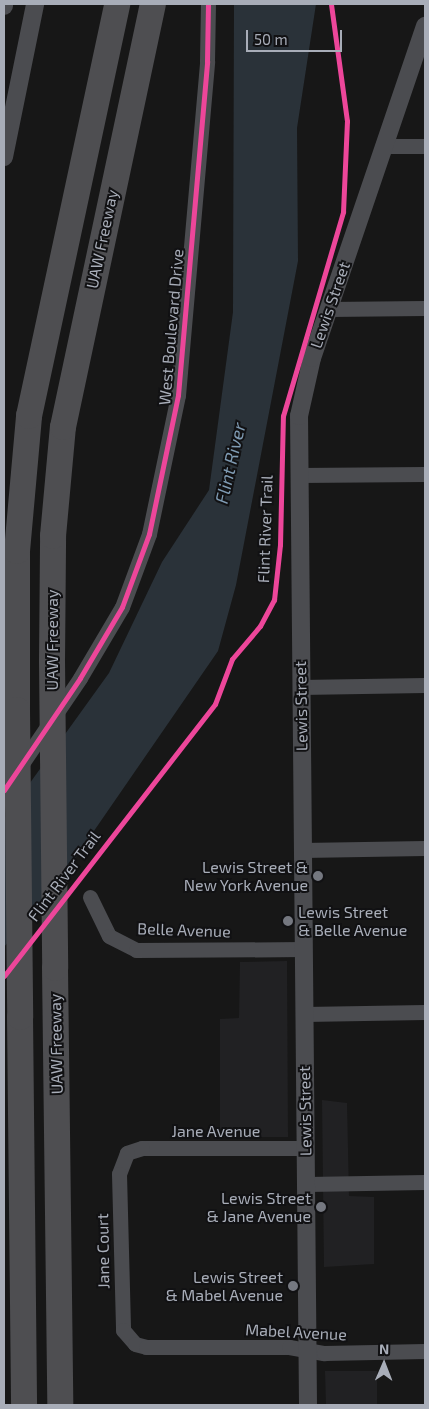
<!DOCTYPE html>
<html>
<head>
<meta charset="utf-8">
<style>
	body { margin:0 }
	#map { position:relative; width:429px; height:1409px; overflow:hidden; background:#171717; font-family:"Exo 2",sans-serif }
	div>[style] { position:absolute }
	.built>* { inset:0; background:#212123 }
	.water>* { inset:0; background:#2a3239 }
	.minor>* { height:15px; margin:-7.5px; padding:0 7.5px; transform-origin:7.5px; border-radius:7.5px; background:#4b4c50 }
	.tertiary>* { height:18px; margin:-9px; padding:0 9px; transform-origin:9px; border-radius:9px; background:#4b4c50 }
	.motorway>* { height:26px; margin:-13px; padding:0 13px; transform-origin:13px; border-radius:13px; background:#4e4e51 }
	.motorway-bridge>* { height:26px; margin:-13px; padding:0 13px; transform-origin:13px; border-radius:13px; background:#4e4e51 }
	.cycleway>* { height:5px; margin:-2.5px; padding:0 2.5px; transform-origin:2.5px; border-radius:2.5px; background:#ed469a }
	.dots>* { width:14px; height:14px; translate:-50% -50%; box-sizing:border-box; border:2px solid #111113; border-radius:50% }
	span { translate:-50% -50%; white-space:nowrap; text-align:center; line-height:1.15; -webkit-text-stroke:4px #111113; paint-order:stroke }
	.street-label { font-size:16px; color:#a8adb8 }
	.poi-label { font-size:16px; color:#a8adb8 }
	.right { translate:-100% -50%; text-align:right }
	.left { translate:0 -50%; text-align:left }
	.water-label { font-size:18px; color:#7f9bb3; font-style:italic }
	.frame { position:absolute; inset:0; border:5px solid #a8adb8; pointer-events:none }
	.north { position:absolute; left:359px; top:1339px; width:50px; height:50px; -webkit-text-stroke:4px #111113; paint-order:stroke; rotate:1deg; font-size:14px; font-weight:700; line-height:20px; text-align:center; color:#a8adb8 }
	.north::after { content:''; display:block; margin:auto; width:18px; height:22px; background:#a8adb8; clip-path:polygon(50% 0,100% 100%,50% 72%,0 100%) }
	.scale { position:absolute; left:246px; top:30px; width:96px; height:22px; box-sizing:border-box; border:2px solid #a8adb8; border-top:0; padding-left:6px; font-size:15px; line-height:18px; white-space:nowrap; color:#a8adb8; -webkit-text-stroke:4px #111113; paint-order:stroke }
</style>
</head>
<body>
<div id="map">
	<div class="built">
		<div style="clip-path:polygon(287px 961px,288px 1137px,220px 1137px,220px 1019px,239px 1018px,240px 962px)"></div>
		<div style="clip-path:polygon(322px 1100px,347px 1103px,349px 1196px,374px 1197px,374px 1264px,324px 1267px)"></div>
		<div style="clip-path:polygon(325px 1371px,377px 1371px,377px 1405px,326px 1405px)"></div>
	</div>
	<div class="water">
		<div style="clip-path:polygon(234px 4px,316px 4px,297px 128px,298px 261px,236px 585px,218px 651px,56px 886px,4px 947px,4px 819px,109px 673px,162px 562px,209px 490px,233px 312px)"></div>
	</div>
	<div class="minor">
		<div style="left:385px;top:146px;width:40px"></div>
		<div style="left:328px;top:309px;width:97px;rotate:-0.6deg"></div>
		<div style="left:299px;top:475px;width:126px;rotate:-0.5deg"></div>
		<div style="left:300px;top:687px;width:125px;rotate:-0.9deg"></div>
		<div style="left:4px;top:790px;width:135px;rotate:-55.8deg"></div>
		<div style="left:80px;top:678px;width:82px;rotate:-59.4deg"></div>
		<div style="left:122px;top:607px;width:78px;rotate:-69.7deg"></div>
		<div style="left:149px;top:534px;width:142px;rotate:-78.2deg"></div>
		<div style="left:178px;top:395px;width:335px;rotate:-85deg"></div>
		<div style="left:207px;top:61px;width:57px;rotate:-89deg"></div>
		<div style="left:302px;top:850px;width:123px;rotate:-0.9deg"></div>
		<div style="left:90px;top:897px;width:43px;rotate:64deg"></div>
		<div style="left:109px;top:936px;width:30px;rotate:27deg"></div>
		<div style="left:136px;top:950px;width:168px;rotate:-0.3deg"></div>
		<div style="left:304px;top:1014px;width:121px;rotate:-0.9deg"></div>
		<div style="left:306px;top:1148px;width:164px;rotate:180deg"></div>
		<div style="left:142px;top:1148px;width:16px;rotate:162deg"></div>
		<div style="left:127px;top:1153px;width:22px;rotate:111deg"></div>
		<div style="left:119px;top:1174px;width:156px;rotate:88.5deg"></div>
		<div style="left:123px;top:1330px;width:18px;rotate:49deg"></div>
		<div style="left:135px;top:1344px;width:11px;rotate:15deg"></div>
		<div style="left:146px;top:1347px;width:143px"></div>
		<div style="left:289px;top:1347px;width:36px;rotate:10deg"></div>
		<div style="left:324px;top:1353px;width:101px;rotate:-1.1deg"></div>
		<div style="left:307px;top:1184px;width:118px;rotate:-1deg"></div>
	</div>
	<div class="tertiary">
		<div style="left:4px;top:6px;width:2px;rotate:-90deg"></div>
		<div style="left:4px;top:157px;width:156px;rotate:-78.5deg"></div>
		<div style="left:308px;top:1405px;width:989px;rotate:-90.52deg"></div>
		<div style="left:299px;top:416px;width:59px;rotate:-77.4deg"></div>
		<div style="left:312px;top:358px;width:351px;rotate:-71.2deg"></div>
	</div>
	<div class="motorway">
		<div style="left:52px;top:661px;width:125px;rotate:-89.5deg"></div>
		<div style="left:53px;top:536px;width:109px;rotate:-84.8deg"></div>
		<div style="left:63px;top:427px;width:432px;rotate:-78deg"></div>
		<div style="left:17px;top:710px;width:159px;rotate:-90deg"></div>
		<div style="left:17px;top:551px;width:136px;rotate:-84.9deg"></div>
		<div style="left:29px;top:416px;width:421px;rotate:-77.9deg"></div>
		<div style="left:55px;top:968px;width:437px;rotate:89.3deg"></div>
		<div style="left:20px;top:1017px;width:388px;rotate:89.4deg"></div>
	</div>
	<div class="motorway-bridge">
		<div style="left:52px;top:661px;width:307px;rotate:89.4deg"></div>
		<div style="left:17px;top:710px;width:307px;rotate:89.4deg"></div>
	</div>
	<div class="cycleway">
		<div style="left:4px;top:790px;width:135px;rotate:-55.8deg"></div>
		<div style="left:80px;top:678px;width:82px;rotate:-59.4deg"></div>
		<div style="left:122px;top:607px;width:78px;rotate:-69.7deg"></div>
		<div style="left:149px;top:534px;width:142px;rotate:-78.2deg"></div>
		<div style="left:178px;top:395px;width:335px;rotate:-85deg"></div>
		<div style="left:207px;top:61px;width:57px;rotate:-89deg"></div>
		<div style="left:4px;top:976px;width:344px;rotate:-52.2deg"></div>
		<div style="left:215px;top:704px;width:48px;rotate:-69.3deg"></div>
		<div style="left:232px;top:659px;width:43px;rotate:-49.7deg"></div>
		<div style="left:260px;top:626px;width:30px;rotate:-62deg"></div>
		<div style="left:274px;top:600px;width:55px;rotate:-83.8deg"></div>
		<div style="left:280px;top:545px;width:129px;rotate:-88.7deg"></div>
		<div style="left:283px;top:416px;width:213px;rotate:-73.6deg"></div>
		<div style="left:343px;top:212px;width:91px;rotate:-87.5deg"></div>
		<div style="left:347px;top:121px;width:118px;rotate:-97.8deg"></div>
	</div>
	<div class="dots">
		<div style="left:318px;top:876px;background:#757880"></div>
		<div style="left:288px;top:921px;background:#757880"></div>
		<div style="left:321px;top:1207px;background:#757880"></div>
		<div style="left:293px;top:1286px;background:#757880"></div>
	</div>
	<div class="street-label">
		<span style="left:102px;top:239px;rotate:-78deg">UAW Freeway</span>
		<span style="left:330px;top:305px;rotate:-71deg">Lewis Street</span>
		<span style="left:171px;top:327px;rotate:-85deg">West Boulevard Drive</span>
		<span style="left:265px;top:529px;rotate:-88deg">Flint River Trail</span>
		<span style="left:52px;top:640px;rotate:-90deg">UAW Freeway</span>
		<span style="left:301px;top:706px;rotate:-91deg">Lewis Street</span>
		<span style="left:64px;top:876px;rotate:-53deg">Flint River Trail</span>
		<span style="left:184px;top:930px;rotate:2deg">Belle Avenue</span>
		<span style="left:56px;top:1044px;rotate:-91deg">UAW Freeway</span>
		<span style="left:305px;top:1111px;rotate:-91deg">Lewis Street</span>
		<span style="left:216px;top:1131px">Jane Avenue</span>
		<span style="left:103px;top:1251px;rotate:-91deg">Jane Court</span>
		<span style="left:296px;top:1332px;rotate:3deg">Mabel Avenue</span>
	</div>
	<div class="poi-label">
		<span class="right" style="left:308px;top:876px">Lewis Street &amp;<br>New York Avenue</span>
		<span class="left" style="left:298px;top:921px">Lewis Street<br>&amp; Belle Avenue</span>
		<span class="right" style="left:311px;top:1207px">Lewis Street<br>&amp; Jane Avenue</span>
		<span class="right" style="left:283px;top:1286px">Lewis Street<br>&amp; Mabel Avenue</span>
	</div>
	<div class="water-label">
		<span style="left:230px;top:463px;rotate:-77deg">Flint River</span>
	</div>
	<div class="frame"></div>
	<div class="north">N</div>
	<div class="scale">50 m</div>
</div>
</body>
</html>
